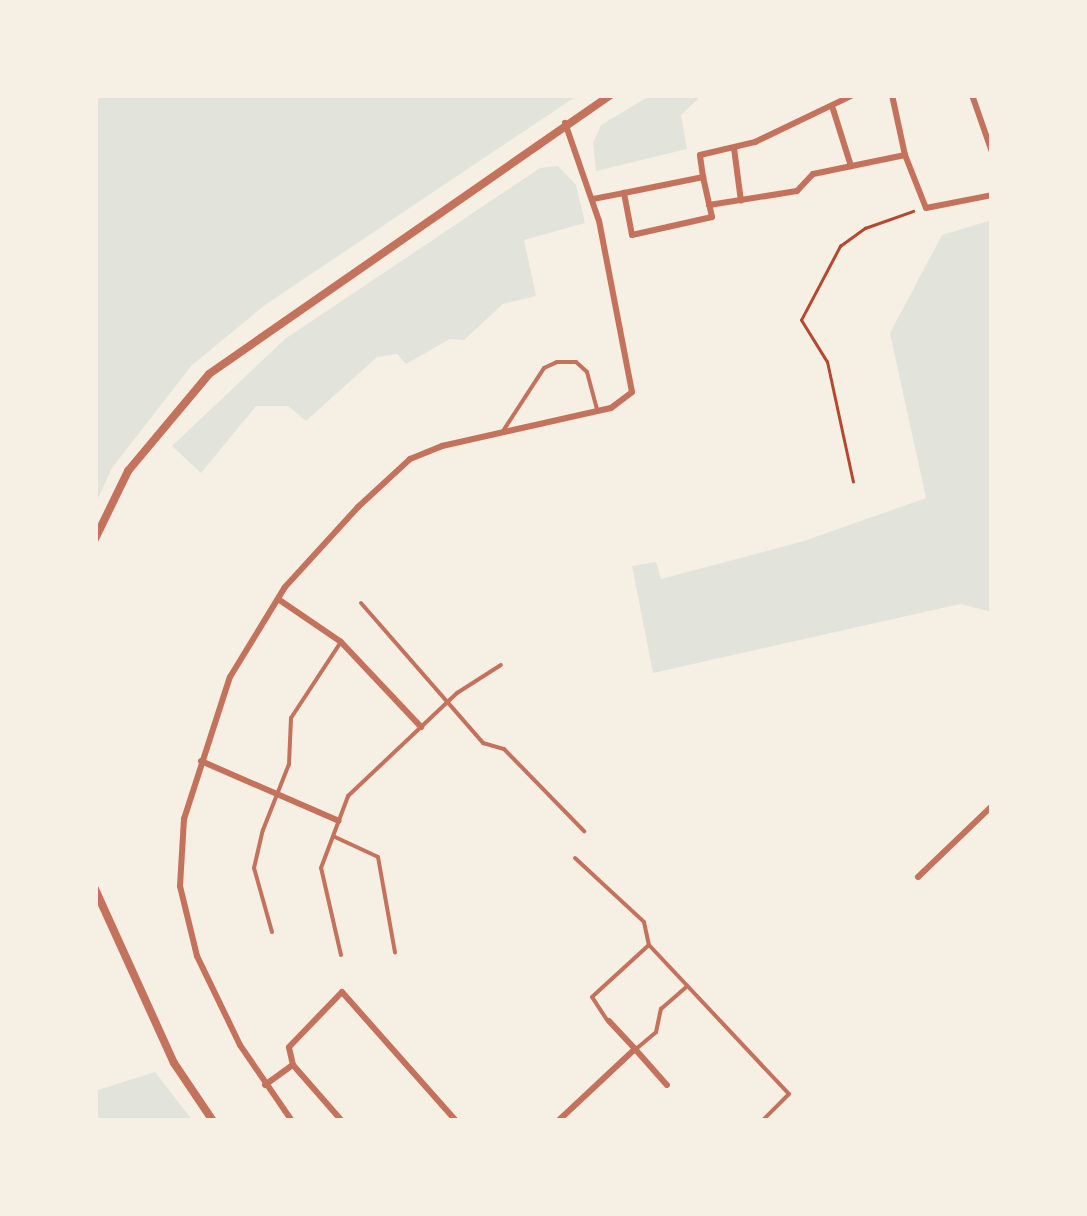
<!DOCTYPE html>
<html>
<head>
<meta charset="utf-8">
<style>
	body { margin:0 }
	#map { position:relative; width:1087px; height:1216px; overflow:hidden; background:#f6efe4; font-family:Bitter,serif }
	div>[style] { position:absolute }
	.green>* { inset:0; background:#e2e4dc }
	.path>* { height:2.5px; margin:-1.25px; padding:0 1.25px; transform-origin:1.25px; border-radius:1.25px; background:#b5482f }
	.service>* { height:4px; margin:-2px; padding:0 2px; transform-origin:2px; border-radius:2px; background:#c5725c }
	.minor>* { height:6px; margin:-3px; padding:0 3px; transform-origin:3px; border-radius:3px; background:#c5725c }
	.tertiary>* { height:8px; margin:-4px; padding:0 4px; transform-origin:4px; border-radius:4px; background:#c5725c }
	span { translate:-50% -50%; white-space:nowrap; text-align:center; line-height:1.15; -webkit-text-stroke:10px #f6efe4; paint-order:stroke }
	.frame { position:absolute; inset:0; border:98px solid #f6efe4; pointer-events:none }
</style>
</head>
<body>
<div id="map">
	<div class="green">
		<div style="clip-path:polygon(95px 95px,578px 95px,265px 305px,192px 365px,112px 468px,95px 505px)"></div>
		<div style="clip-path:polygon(651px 95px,702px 95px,681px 115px,687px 149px,596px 171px,593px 143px,601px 125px)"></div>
		<div style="clip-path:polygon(558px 166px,576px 185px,585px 223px,524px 240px,536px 296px,503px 304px,464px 340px,450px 339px,406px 364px,397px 354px,377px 357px,306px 421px,288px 406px,256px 406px,201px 473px,172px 446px,285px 339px,540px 168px)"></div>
		<div style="clip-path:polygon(992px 220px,992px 612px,960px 604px,653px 673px,632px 566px,656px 562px,661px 579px,804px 541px,926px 498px,890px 333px,942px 235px)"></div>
		<div style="clip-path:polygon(155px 1072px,193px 1121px,95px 1121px,95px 1091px)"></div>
	</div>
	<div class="path">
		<div style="left:853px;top:482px;width:123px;rotate:-102.2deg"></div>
		<div style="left:827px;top:362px;width:49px;rotate:-121.8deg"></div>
		<div style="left:801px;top:320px;width:84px;rotate:-62.2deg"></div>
		<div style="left:840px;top:246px;width:31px;rotate:-36deg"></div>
		<div style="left:865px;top:228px;width:51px;rotate:-19.5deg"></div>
	</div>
	<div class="service">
		<div style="left:503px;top:431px;width:75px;rotate:-56.9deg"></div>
		<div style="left:544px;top:368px;width:14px;rotate:-25deg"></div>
		<div style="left:557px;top:362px;width:19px"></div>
		<div style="left:576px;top:362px;width:15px;rotate:42deg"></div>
		<div style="left:587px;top:372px;width:39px;rotate:75deg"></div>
		<div style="left:361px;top:603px;width:186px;rotate:48.9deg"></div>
		<div style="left:483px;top:743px;width:22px;rotate:16deg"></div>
		<div style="left:504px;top:749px;width:115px;rotate:45.7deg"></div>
		<div style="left:335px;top:837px;width:47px;rotate:24.9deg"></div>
		<div style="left:378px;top:857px;width:97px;rotate:79.9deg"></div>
		<div style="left:575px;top:858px;width:94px;rotate:42.8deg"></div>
		<div style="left:644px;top:922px;width:24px;rotate:78deg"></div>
		<div style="left:649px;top:945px;width:204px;rotate:46.8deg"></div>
		<div style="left:789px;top:1094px;width:38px;rotate:135deg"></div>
		<div style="left:272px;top:932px;width:66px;rotate:-105.7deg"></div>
		<div style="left:254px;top:868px;width:39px;rotate:-77deg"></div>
		<div style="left:263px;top:830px;width:71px;rotate:-68.5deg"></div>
		<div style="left:289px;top:764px;width:46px;rotate:-87.5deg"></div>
		<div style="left:291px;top:718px;width:91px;rotate:-56.7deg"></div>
		<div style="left:341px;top:955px;width:89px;rotate:-102.9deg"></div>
		<div style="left:321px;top:868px;width:77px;rotate:-69.4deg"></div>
		<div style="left:348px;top:796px;width:150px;rotate:-43.4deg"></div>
		<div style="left:457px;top:693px;width:52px;rotate:-32.5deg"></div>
		<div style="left:607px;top:1020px;width:27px;rotate:-123deg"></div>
		<div style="left:592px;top:997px;width:77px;rotate:-42.4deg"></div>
		<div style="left:636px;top:1049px;width:26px;rotate:-40deg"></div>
		<div style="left:656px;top:1032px;width:24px;rotate:-78deg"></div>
		<div style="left:661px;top:1009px;width:35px;rotate:-41deg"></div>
	</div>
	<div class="minor">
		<div style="left:892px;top:95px;width:61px;rotate:77.8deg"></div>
		<div style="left:972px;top:95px;width:60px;rotate:70.7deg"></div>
		<div style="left:833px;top:109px;width:60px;rotate:72.5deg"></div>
		<div style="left:734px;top:148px;width:53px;rotate:82.5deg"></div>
		<div style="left:703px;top:177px;width:22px;rotate:-98deg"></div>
		<div style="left:700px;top:155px;width:57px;rotate:-13.3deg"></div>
		<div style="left:755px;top:142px;width:109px;rotate:-25.6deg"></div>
		<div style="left:593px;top:199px;width:32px;rotate:-11deg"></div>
		<div style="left:624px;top:193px;width:81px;rotate:-11.4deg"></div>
		<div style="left:703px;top:177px;width:41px;rotate:77.3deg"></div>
		<div style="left:712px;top:217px;width:82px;rotate:167.3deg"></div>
		<div style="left:632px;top:235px;width:43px;rotate:-100.8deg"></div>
		<div style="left:709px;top:205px;width:89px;rotate:-9deg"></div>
		<div style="left:797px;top:191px;width:23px;rotate:-47deg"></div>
		<div style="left:813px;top:174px;width:94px;rotate:-11.7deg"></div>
		<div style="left:905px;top:155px;width:57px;rotate:68.4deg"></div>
		<div style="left:926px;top:208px;width:67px;rotate:-11.1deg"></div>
		<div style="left:278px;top:599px;width:76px;rotate:34.3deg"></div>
		<div style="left:341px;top:642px;width:117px;rotate:46.7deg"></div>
		<div style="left:201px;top:761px;width:150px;rotate:23.5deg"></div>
		<div style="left:918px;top:877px;width:103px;rotate:-43.8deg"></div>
		<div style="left:609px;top:1021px;width:38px;rotate:47deg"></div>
		<div style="left:265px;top:1085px;width:34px;rotate:-36deg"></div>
		<div style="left:292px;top:1121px;width:92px;rotate:-124.4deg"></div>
		<div style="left:240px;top:1045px;width:99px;rotate:-115.8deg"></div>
		<div style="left:197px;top:956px;width:72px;rotate:-103.7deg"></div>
		<div style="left:180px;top:886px;width:67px;rotate:-86.6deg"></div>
		<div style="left:184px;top:819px;width:149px;rotate:-72.1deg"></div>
		<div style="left:230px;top:677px;width:105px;rotate:-58.6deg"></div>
		<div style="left:285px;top:587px;width:108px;rotate:-47.6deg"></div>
		<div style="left:358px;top:507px;width:71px;rotate:-42.7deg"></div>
		<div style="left:410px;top:459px;width:35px;rotate:-22deg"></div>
		<div style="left:442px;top:446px;width:173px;rotate:-12.7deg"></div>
		<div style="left:611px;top:408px;width:26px;rotate:-37deg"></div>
		<div style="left:632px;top:392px;width:174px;rotate:-100.9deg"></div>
		<div style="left:599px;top:221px;width:104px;rotate:-109.1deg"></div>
		<div style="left:342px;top:1121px;width:74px;rotate:-131.2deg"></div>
		<div style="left:293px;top:1065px;width:18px;rotate:-103deg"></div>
		<div style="left:289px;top:1047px;width:76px;rotate:-46.1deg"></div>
		<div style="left:342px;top:992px;width:172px;rotate:48.5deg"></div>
		<div style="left:558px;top:1121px;width:105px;rotate:-43.1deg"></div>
		<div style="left:635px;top:1049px;width:48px;rotate:48.4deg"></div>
	</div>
	<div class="tertiary">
		<div style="left:95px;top:539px;width:76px;rotate:-64.1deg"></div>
		<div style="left:128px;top:471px;width:126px;rotate:-50.1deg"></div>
		<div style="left:209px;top:374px;width:489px;rotate:-34.8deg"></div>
		<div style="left:95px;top:889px;width:191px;rotate:65.6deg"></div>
		<div style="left:174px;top:1063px;width:70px;rotate:56.1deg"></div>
	</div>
	<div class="frame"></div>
</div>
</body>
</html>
